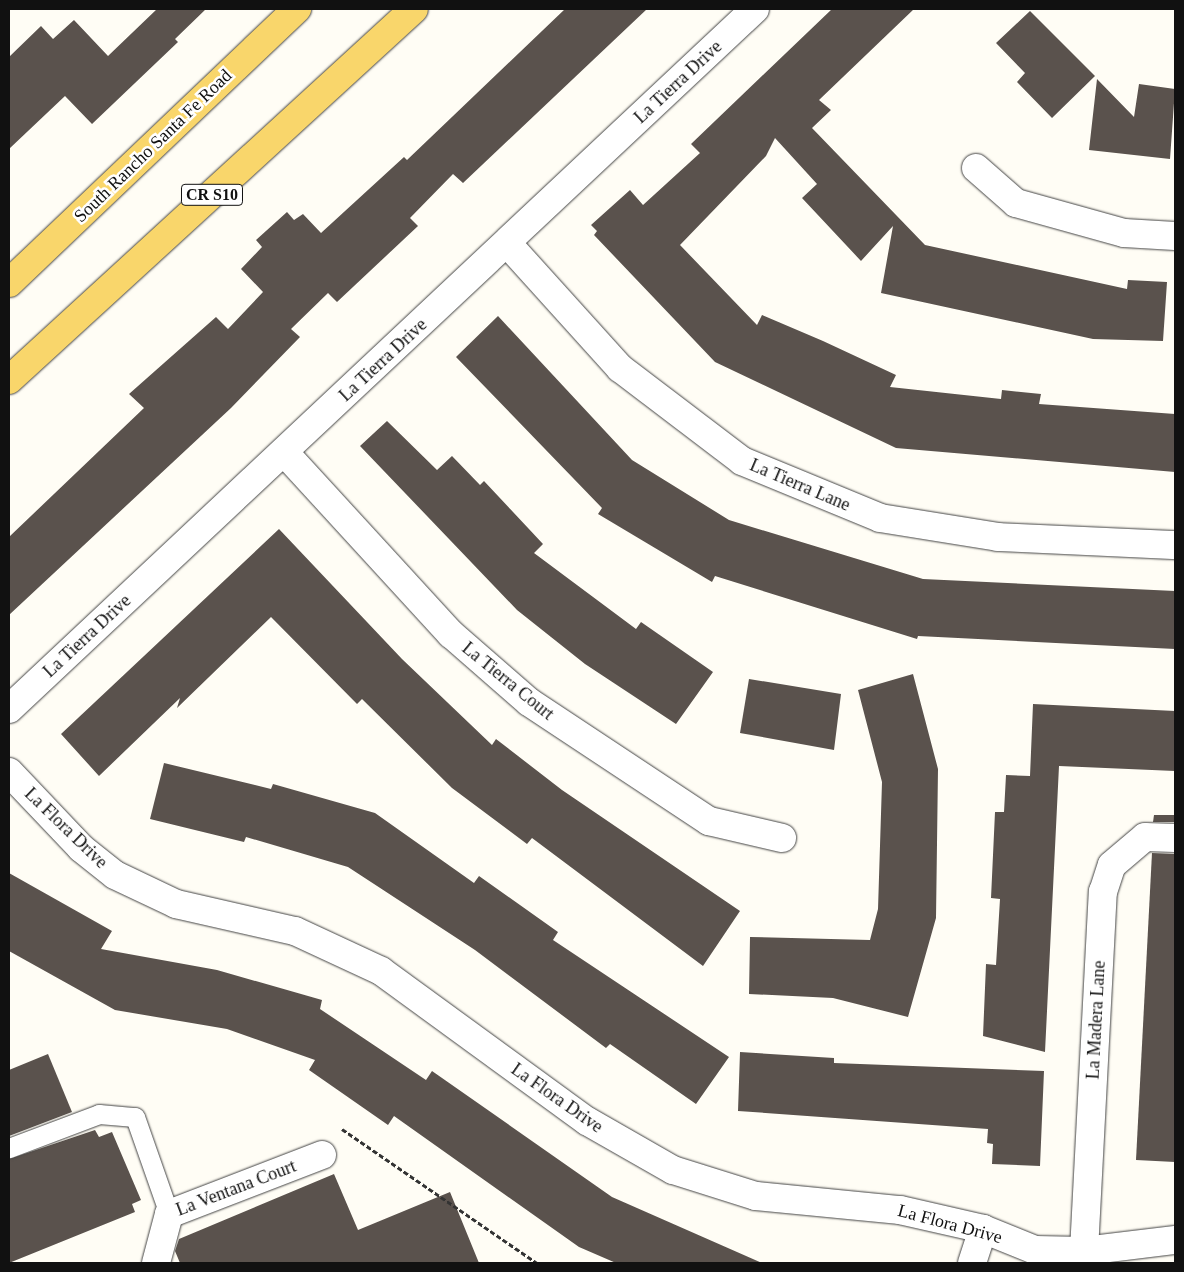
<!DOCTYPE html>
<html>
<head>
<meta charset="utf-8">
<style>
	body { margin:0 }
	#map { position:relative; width:1184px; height:1272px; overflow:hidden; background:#fffdf5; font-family:"Times New Roman",serif }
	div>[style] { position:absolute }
	.building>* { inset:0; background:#5a524d }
	.path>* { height:3px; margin-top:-1.5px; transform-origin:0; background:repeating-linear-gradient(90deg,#333 0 5px,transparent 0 7.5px) }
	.roads { filter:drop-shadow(0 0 1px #444) drop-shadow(0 0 1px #444) }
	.service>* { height:19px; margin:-9.5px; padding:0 9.5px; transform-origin:9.5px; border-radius:9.5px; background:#fff }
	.minor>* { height:28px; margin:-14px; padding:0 14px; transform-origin:14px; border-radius:14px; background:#fff }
	.primary>* { height:28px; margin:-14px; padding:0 14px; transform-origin:14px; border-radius:14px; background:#f9d66b }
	span { translate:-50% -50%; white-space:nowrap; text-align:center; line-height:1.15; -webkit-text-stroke:5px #fff; paint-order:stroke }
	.shield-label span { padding:1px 4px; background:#fff; border:1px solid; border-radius:4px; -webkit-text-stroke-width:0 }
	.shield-label { font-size:16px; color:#111; font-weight:700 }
	.street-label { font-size:18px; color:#111 }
	.frame { position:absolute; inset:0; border:10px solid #111; pointer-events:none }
</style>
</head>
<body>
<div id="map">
	<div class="building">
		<div style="clip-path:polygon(157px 9px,206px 9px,175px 39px,178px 42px,92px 124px,65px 96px,9px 149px,9px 57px,41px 26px,53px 39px,74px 20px,108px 56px)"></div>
		<div style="clip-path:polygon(565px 9px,647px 9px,463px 183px,453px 174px,410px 218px,418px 226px,337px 302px,328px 293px,291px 329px,300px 337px,231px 408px,9px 615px,9px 537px,144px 408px,129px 394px,216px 317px,228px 329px,263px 292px,241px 269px,262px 247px,256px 240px,287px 212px,294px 220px,303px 214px,321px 233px,404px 157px,407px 160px)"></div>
		<div style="clip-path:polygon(832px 9px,914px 9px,819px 100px,831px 110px,812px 128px,925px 245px,1127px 289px,1128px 280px,1167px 282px,1163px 341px,1093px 339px,881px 293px,893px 226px,861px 261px,802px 198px,817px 184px,775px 138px,766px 156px,680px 245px,757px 325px,762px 315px,823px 341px,896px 375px,890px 387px,1001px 399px,1002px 390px,1041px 394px,1039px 404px,1175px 414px,1175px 472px,896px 448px,715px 362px,594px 235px,597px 231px,591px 225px,630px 190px,643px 205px,700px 153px,691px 144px)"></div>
		<div style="clip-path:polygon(1030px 11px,1095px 76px,1052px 118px,1017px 82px,1025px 73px,996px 43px)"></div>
		<div style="clip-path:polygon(1097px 79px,1134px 117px,1139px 84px,1175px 89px,1170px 159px,1089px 150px)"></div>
		<div style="clip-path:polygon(498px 316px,632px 460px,729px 520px,923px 579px,1175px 591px,1175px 649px,918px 636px,917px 639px,715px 576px,712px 582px,598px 514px,602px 508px,456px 357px)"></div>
		<div style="clip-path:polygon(387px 421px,437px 470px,452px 456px,480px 485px,484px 481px,543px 544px,534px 553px,636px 629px,641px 622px,713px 672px,676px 724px,585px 664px,517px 610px,360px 446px)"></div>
		<div style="clip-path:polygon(279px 529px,402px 659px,492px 745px,496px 739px,562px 790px,740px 911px,703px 966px,532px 838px,527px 844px,452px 788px,362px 699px,357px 704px,271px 617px,177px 708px,180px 698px,99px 776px,61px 734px)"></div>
		<div style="clip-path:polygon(913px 674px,938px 769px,936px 918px,908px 1017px,833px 998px,749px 994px,750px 937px,870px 940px,878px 909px,882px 782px,858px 690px)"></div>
		<div style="clip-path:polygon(749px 679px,841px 694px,834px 750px,740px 733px)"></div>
		<div style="clip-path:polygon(1033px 704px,1175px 711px,1175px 771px,1059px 766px,1045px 1052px,983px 1036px,986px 964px,996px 965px,1000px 899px,991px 898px,995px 812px,1004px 812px,1006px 775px,1030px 776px)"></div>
		<div style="clip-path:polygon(164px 763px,271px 789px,273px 784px,375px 813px,474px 883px,479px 876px,558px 932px,553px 940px,729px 1057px,696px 1104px,610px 1044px,606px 1048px,475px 950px,348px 867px,246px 837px,244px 842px,150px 819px)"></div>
		<div style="clip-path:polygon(1154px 815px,1175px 815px,1175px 822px,1153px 822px)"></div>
		<div style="clip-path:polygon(1152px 853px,1175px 854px,1175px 1162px,1136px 1160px)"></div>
		<div style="clip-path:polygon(9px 873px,112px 931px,101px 949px,217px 970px,322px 1000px,320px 1009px,426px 1080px,432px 1071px,612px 1197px,762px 1263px,616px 1263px,579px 1247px,394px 1116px,388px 1125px,309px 1070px,315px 1060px,227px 1029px,115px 1010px,9px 951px)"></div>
		<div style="clip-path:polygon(740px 1052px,834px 1058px,834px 1063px,1044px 1071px,1040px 1166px,992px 1164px,993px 1144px,987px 1143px,988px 1129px,738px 1111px)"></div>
		<div style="clip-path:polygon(48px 1054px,72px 1112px,9px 1136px,9px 1070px)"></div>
		<div style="clip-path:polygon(95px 1130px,99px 1137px,112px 1132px,141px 1200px,132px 1204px,135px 1212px,9px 1263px,9px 1159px)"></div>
		<div style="clip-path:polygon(334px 1174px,358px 1230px,450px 1192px,479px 1263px,180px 1263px,175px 1251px,179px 1239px)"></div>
	</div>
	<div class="path">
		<div style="left:342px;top:1129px;width:237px;rotate:34.5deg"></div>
	</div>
	<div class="roads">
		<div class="service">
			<div style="left:9px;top:1148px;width:96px;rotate:-20.7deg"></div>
			<div style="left:99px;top:1114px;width:36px;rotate:5deg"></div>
			<div style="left:135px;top:1117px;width:103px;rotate:70.7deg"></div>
		</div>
		<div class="minor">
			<div style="left:976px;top:168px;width:53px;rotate:41.2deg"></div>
			<div style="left:1016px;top:203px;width:112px;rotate:15.5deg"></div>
			<div style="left:1124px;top:233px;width:51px;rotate:3.4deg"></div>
			<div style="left:507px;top:243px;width:169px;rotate:47.9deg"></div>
			<div style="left:620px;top:368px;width:153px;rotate:37.3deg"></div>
			<div style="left:742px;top:461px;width:149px;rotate:22.4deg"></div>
			<div style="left:880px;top:518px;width:120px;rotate:9.1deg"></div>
			<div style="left:998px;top:537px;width:177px;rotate:2.6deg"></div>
			<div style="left:285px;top:453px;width:246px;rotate:47.5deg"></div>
			<div style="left:451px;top:634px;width:103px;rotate:41.1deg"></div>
			<div style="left:529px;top:702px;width:216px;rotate:33.5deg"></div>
			<div style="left:709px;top:821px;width:75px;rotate:13.1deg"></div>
			<div style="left:9px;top:709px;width:1023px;rotate:-43.18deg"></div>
			<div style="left:9px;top:772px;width:105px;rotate:46.5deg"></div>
			<div style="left:81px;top:848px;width:43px;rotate:38.5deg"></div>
			<div style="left:115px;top:875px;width:68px;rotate:25.4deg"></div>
			<div style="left:176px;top:904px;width:122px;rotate:12.8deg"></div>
			<div style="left:295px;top:931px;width:95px;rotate:24.9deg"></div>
			<div style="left:381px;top:971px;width:255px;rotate:36.1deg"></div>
			<div style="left:587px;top:1121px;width:99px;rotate:29.7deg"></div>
			<div style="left:673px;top:1170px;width:87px;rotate:17.4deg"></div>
			<div style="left:756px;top:1196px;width:145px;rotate:5.6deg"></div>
			<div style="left:900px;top:1210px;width:85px;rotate:12.9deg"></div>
			<div style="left:983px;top:1229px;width:56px;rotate:22deg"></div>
			<div style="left:1035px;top:1250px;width:49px;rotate:1.2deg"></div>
			<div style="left:1084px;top:1251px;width:92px;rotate:-6.9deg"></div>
			<div style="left:1084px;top:1251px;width:360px;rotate:-87deg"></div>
			<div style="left:1103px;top:892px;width:28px;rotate:-72deg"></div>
			<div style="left:1112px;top:865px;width:43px;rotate:-40.3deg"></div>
			<div style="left:1145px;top:837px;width:30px;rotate:2deg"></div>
			<div style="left:156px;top:1263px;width:51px;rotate:-75.1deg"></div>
			<div style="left:169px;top:1214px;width:164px;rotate:-21.1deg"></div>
			<div style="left:972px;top:1263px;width:36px;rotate:-72deg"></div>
		</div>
		<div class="primary">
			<div style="left:9px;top:283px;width:398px;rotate:-43.6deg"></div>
			<div style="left:9px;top:380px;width:549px;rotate:-42.49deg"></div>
		</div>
	</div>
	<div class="shield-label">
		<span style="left:212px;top:195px">CR S10</span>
	</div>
	<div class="street-label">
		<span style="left:678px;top:82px;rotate:-43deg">La Tierra Drive</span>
		<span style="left:153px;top:146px;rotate:-44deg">South Rancho Santa Fe Road</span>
		<span style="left:383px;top:360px;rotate:-43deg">La Tierra Drive</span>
		<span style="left:800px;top:485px;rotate:23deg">La Tierra Lane</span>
		<span style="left:87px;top:636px;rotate:-43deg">La Tierra Drive</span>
		<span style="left:508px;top:681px;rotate:39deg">La Tierra Court</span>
		<span style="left:66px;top:828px;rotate:44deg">La Flora Drive</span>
		<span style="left:1096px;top:1020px;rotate:-87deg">La Madera Lane</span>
		<span style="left:557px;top:1098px;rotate:35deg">La Flora Drive</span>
		<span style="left:236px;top:1188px;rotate:-21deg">La Ventana Court</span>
		<span style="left:950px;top:1224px;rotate:15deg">La Flora Drive</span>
	</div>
	<div class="frame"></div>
</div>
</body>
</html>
